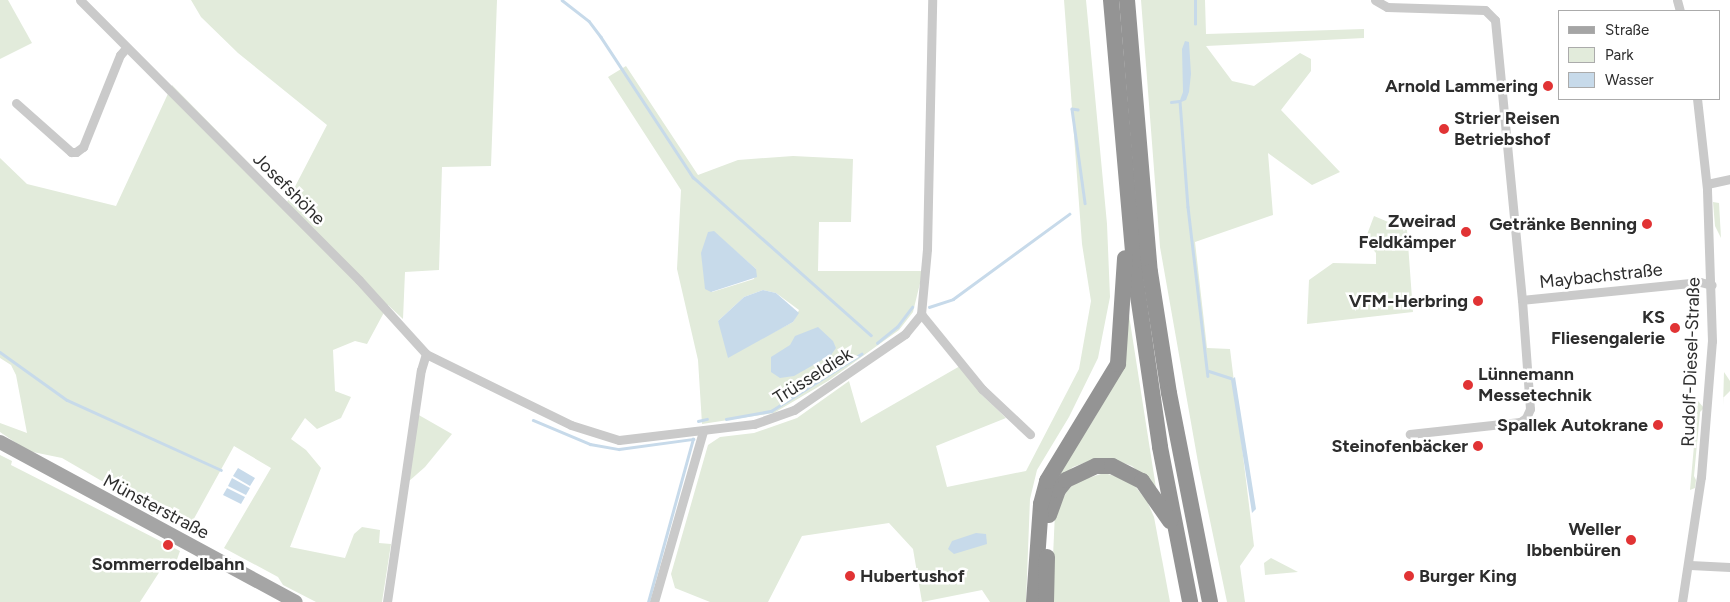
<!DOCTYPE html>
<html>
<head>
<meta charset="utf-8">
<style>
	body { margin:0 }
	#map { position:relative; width:1730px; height:602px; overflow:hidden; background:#fff; font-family:Figtree,sans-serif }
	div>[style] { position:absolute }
	.green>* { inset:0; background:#e2ebdb }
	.water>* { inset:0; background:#c7daea }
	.stream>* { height:2.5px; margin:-1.25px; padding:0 1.25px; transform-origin:1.25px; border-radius:1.25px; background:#c7daea }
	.minor>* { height:9px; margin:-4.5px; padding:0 4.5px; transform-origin:4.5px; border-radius:4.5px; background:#cacaca }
	.primary>* { height:14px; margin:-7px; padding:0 7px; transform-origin:7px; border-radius:7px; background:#a5a5a5 }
	.motorway>* { height:16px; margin:-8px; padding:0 8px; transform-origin:8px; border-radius:8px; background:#949494 }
	.dots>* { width:14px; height:14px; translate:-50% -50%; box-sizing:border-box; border:2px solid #fff; border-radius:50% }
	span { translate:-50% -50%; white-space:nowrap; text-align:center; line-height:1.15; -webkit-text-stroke:5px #fff; paint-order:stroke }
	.poi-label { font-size:18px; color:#2d2d2d; font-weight:700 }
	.right { translate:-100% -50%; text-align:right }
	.left { translate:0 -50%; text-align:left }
	.street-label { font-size:18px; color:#2d2d2d }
	.legend { position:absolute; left:1558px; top:10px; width:162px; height:90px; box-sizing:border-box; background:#fff; border:1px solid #ababab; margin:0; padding:6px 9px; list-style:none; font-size:15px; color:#2d2d2d }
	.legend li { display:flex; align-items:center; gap:10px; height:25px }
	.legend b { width:25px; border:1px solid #ababab }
</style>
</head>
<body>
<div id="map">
	<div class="green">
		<div style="clip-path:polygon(0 0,8px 0,32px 43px,0 59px)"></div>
		<div style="clip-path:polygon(191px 0,497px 0,491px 166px,442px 167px,439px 270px,405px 272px,403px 319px,388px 305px,367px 344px,355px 341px,333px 350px,335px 391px,351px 397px,341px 418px,317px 429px,305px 418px,291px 439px,306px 450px,321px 468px,290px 547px,345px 558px,354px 534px,362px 527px,380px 530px,379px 543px,391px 544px,382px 602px,316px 602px,283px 585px,278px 577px,224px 548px,271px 468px,234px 446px,191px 524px,170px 507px,160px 506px,152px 515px,138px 502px,62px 458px,28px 451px,0 432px,0 423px,27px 433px,16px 375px,11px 365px,0 358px,0 158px,27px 184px,116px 206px,172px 85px,287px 202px,327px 125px,238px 53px,201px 17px)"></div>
		<div style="clip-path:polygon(1064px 0,1086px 0,1107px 224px,1110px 297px,1098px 358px,1069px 417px,1037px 470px,1030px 499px,1026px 602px,990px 602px,982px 590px,922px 602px,913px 549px,889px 523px,802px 536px,768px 602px,710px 602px,675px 588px,671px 574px,708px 445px,720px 437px,754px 433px,797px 418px,849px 381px,861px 423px,960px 366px,980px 393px,1006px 418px,936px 446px,947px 487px,1026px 471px,1079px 369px,1091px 301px,1082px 244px)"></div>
		<div style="clip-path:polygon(1141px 0,1205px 0,1206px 34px,1364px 29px,1364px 38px,1206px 46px,1232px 81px,1254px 86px,1300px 53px,1311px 59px,1311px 71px,1281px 110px,1340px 172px,1312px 185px,1268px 153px,1273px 215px,1195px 242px,1207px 348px,1230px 349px,1254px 546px,1240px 566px,1245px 602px,1227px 602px,1199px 468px,1160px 247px)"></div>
		<div style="clip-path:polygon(evenodd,626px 66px,698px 175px,738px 160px,793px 156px,853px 159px,851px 222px,819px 222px,818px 271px,923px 271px,913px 312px,899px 330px,828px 381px,774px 413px,702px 424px,698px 360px,677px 269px,681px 190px,608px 77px,626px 66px,714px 232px,756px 269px,754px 279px,712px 292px,714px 232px,626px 66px,763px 290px,776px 293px,799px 310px,793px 322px,734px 353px,718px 321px,744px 297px,763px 290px)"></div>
		<div style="clip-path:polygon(1713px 202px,1719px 203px,1721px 238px,1715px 226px)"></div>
		<div style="clip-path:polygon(1374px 216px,1407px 230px,1413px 312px,1307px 324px,1309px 280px,1333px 263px,1376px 264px,1376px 253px,1365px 240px)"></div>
		<div style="clip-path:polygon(1128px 309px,1156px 488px,1132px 466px,1115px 460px,1095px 459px,1073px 467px,1048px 491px,1097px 414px)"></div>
		<div style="clip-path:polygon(1724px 372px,1730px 381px,1730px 391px,1723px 398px,1723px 406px)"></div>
		<div style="clip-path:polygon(1698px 401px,1704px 408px,1700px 412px,1694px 476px,1696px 480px,1695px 488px,1690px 490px)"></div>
		<div style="clip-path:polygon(417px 414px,452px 434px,425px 467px,408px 482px)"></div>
		<div style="clip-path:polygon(0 455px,12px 461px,11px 465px,180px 551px,175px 565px,171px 567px,163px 562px,157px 571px,160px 571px,140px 602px,0 602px)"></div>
		<div style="clip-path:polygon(1104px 473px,1130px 480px,1147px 501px,1154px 517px,1170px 602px,1051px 602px,1055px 512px,1067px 491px,1076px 482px)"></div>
		<div style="clip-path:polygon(1271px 558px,1298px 572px,1265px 575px,1264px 563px)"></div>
	</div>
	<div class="water">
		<div style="clip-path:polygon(1185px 41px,1189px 42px,1191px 74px,1189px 92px,1186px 100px,1179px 103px,1183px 92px,1182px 49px)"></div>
		<div style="clip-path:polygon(714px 231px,756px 269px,757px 277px,711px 292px,705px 289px,701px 253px,708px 232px)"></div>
		<div style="clip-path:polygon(763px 290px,776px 293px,799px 313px,793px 322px,728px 358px,718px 321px,744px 297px)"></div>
		<div style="clip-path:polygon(818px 327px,833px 341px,836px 348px,831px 355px,794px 376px,780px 378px,771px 372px,771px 357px,790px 345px,795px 336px)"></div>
		<div style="clip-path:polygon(1235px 377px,1256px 509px,1252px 513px,1231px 380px)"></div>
		<div style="clip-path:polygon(238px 468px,255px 478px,250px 486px,233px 476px)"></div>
		<div style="clip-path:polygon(232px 478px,250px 488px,246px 495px,228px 486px)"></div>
		<div style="clip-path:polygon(227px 488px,245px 497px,241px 504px,223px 495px)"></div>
		<div style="clip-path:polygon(976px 533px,986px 534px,987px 544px,954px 554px,948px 549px,952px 541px)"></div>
	</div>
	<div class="stream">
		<div style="left:562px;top:0;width:34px;rotate:38deg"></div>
		<div style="left:589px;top:21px;width:20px;rotate:53deg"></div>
		<div style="left:601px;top:37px;width:168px;rotate:56.7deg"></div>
		<div style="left:693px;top:177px;width:238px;rotate:41.6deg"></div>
		<div style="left:1195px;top:24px;width:24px;rotate:-90deg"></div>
		<div style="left:1180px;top:101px;width:106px;rotate:85.7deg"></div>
		<div style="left:1188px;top:207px;width:170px;rotate:83.3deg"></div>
		<div style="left:1171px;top:102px;width:8px;rotate:-7deg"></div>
		<div style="left:1078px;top:110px;width:6px;rotate:-171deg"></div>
		<div style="left:1072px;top:109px;width:95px;rotate:82.1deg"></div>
		<div style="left:929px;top:307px;width:25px;rotate:-18deg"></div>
		<div style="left:953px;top:299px;width:144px;rotate:-36.2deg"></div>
		<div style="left:877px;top:343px;width:26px;rotate:-39deg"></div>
		<div style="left:897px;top:327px;width:25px;rotate:-53deg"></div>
		<div style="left:0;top:352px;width:82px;rotate:35.6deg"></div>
		<div style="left:67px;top:400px;width:169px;rotate:24.4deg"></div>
		<div style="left:1209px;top:371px;width:23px;rotate:18deg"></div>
		<div style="left:726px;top:419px;width:46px;rotate:-10.1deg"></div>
		<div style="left:771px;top:411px;width:107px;rotate:-32.3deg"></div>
		<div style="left:533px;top:420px;width:62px;rotate:22.8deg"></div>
		<div style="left:590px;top:444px;width:29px;rotate:10deg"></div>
		<div style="left:619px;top:449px;width:75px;rotate:-7.7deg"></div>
		<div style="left:698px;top:421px;width:9px;rotate:-13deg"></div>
		<div style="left:648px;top:602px;width:169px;rotate:-74.6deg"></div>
	</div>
	<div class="minor">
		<div style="left:80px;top:0;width:395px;rotate:45.1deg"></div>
		<div style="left:359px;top:280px;width:100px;rotate:47.8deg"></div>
		<div style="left:426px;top:354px;width:161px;rotate:26.1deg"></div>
		<div style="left:571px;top:425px;width:50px;rotate:17.4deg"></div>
		<div style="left:619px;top:440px;width:136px;rotate:-6.8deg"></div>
		<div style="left:754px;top:424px;width:42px;rotate:-19.3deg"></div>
		<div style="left:794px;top:410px;width:135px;rotate:-34.4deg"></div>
		<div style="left:905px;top:334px;width:26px;rotate:-51deg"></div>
		<div style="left:921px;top:314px;width:65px;rotate:-84.7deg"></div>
		<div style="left:927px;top:249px;width:249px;rotate:-88.8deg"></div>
		<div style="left:1375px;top:0;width:14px;rotate:30deg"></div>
		<div style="left:1387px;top:7px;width:98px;rotate:1.8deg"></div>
		<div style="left:1485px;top:10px;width:14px;rotate:45deg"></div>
		<div style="left:1495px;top:20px;width:281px;rotate:84.5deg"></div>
		<div style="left:1522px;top:300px;width:109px;rotate:85.8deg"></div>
		<div style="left:1530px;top:409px;width:10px;rotate:114deg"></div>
		<div style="left:1526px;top:418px;width:7px;rotate:146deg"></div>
		<div style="left:1520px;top:422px;width:111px;rotate:173.8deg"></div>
		<div style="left:1677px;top:0;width:11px;rotate:75deg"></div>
		<div style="left:16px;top:103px;width:74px;rotate:41.7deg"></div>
		<div style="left:71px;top:152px;width:5px"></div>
		<div style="left:76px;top:152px;width:9px;rotate:-36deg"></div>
		<div style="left:83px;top:147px;width:99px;rotate:-68.1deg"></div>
		<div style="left:120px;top:55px;width:9px;rotate:-49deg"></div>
		<div style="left:1707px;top:184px;width:24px;rotate:-12deg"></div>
		<div style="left:1522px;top:300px;width:179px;rotate:-5.8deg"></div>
		<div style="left:1700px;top:282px;width:12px;rotate:14deg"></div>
		<div style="left:921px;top:314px;width:97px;rotate:50.9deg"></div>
		<div style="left:982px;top:389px;width:66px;rotate:43.2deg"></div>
		<div style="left:1690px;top:565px;width:40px;rotate:2.9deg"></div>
		<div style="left:387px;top:602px;width:234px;rotate:-81.7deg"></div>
		<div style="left:421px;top:370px;width:17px;rotate:-73deg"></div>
		<div style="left:654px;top:602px;width:178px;rotate:-74deg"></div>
		<div style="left:1682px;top:602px;width:126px;rotate:-81.4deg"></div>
		<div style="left:1701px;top:477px;width:136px;rotate:-85.4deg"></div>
		<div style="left:1712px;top:341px;width:152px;rotate:-91.9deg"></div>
		<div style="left:1707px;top:189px;width:91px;rotate:-96.3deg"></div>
	</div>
	<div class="primary">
		<div style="left:0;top:442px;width:336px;rotate:28.4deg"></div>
	</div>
	<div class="motorway">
		<div style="left:1111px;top:0;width:276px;rotate:85deg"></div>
		<div style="left:1135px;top:275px;width:174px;rotate:81.7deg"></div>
		<div style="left:1160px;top:447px;width:158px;rotate:79deg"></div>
		<div style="left:1127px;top:0;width:273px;rotate:85.2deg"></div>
		<div style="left:1150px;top:272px;width:122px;rotate:81.1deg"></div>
		<div style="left:1169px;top:393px;width:213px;rotate:78.9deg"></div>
		<div style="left:1049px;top:515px;width:27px;rotate:-70deg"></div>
		<div style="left:1058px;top:490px;width:13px;rotate:-51deg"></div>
		<div style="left:1066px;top:480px;width:33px;rotate:-25deg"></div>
		<div style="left:1096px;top:466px;width:16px"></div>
		<div style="left:1112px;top:466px;width:34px;rotate:27deg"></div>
		<div style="left:1142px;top:481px;width:49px;rotate:55deg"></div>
		<div style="left:1034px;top:602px;width:98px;rotate:-85.9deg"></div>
		<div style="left:1041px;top:504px;width:24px;rotate:-75deg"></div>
		<div style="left:1047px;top:481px;width:137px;rotate:-58.7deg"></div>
		<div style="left:1118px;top:364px;width:106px;rotate:-86.2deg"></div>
		<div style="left:1046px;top:602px;width:45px;rotate:-88.7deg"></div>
	</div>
	<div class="dots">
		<div style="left:1548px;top:86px;background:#e13334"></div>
		<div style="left:1444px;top:129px;background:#e13334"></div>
		<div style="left:1647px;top:224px;background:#e13334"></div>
		<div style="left:1466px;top:232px;background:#e13334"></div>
		<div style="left:1478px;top:301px;background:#e13334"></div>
		<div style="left:1675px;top:328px;background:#e13334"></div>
		<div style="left:1468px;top:385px;background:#e13334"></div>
		<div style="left:1658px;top:425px;background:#e13334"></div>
		<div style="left:1478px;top:446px;background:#e13334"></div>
		<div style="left:1631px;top:540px;background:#e13334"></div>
		<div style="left:168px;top:545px;background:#e13334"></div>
		<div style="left:850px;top:576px;background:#e13334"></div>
		<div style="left:1409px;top:576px;background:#e13334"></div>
	</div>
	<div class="poi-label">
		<span class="right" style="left:1538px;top:86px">Arnold Lammering</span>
		<span class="left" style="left:1454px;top:129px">Strier Reisen<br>Betriebshof</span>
		<span class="right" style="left:1456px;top:232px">Zweirad<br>Feldkämper</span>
		<span class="right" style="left:1637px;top:224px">Getränke Benning</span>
		<span class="right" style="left:1468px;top:301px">VFM-Herbring</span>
		<span class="right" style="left:1665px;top:328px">KS<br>Fliesengalerie</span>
		<span class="left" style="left:1478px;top:385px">Lünnemann<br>Messetechnik</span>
		<span class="right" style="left:1648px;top:425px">Spallek Autokrane</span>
		<span class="right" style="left:1468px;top:446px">Steinofenbäcker</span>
		<span class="right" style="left:1621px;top:540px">Weller<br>Ibbenbüren</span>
		<span style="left:168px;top:564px">Sommerrodelbahn</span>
		<span class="left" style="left:860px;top:576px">Hubertushof</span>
		<span class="left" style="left:1419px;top:576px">Burger King</span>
	</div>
	<div class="street-label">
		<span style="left:289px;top:189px;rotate:45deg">Josefshöhe</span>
		<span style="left:1601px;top:276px;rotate:-6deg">Maybachstraße</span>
		<span style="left:1691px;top:362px;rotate:-88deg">Rudolf-Diesel-Straße</span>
		<span style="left:813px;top:376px;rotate:-32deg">Trüsseldiek</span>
		<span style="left:156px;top:507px;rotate:28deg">Münsterstraße</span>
	</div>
	<ul class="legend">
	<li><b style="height:6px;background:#a5a5a5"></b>Straße</li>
	<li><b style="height:14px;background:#e2ebdb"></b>Park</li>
	<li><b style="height:14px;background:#c7daea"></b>Wasser</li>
	</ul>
</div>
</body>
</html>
